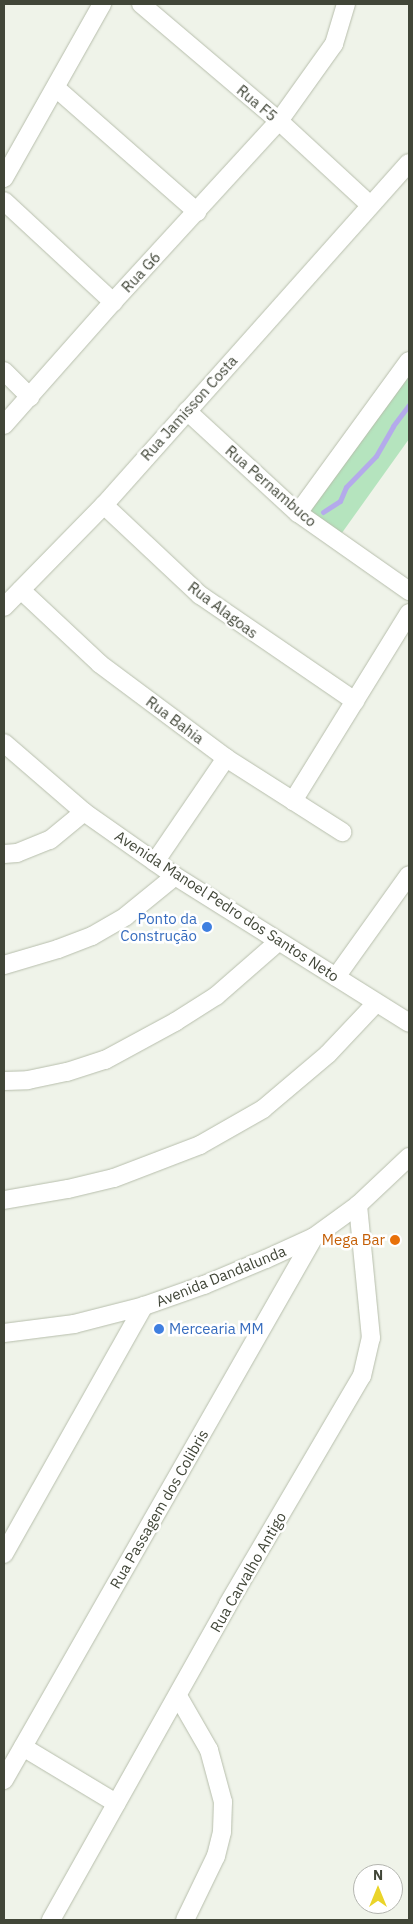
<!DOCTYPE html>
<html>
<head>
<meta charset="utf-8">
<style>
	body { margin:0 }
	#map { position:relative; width:413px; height:1924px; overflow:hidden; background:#eff3e9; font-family:"IBM Plex Sans",sans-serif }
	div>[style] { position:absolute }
	.green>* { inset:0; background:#b5e4be }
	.stream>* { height:5px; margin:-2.5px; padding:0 2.5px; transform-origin:2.5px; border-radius:2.5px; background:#b4aaeb }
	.roads { filter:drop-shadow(0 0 1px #b7beac) drop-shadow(0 0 1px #b7beac) }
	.minor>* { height:18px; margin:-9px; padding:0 9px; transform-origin:9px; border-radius:9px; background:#fff }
	.dots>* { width:14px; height:14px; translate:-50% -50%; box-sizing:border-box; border:2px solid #fff; border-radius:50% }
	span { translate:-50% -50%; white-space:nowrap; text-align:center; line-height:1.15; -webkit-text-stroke:5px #fff; paint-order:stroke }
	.street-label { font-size:15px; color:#414638 }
	.shop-label { font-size:15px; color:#366cbe }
	.right { translate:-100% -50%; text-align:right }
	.left { translate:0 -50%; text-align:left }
	.food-label { font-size:15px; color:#c56008 }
	.frame { position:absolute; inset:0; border:5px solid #414638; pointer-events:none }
	.north { position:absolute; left:353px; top:1864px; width:50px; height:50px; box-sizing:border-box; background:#fff; border:1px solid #b3b5af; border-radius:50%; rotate:0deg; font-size:14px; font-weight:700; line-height:20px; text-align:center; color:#414638 }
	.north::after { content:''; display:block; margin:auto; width:18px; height:22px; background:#ead429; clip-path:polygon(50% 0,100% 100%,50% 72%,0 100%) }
</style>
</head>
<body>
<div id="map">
	<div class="green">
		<div style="clip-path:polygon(409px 375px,409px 439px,339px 537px,307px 513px)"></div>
	</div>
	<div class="stream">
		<div style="left:323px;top:512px;width:20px;rotate:-33deg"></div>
		<div style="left:340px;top:501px;width:15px;rotate:-67deg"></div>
		<div style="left:346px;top:487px;width:43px;rotate:-45.9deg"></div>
		<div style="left:376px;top:456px;width:34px;rotate:-60deg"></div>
		<div style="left:393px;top:426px;width:26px;rotate:-53deg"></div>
	</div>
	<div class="roads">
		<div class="minor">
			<div style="left:141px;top:4px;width:181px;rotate:40.3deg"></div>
			<div style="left:279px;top:121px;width:124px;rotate:42.7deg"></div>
			<div style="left:56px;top:88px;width:188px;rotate:41.3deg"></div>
			<div style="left:4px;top:178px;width:200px;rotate:-60.6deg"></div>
			<div style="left:4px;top:201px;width:149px;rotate:42.8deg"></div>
			<div style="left:4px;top:371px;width:37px;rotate:45deg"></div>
			<div style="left:187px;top:411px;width:151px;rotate:42.6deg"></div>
			<div style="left:298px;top:513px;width:136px;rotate:35.1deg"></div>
			<div style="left:4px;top:425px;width:164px;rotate:-48.5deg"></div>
			<div style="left:113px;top:302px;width:246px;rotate:-47.5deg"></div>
			<div style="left:279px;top:121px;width:95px;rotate:-54.5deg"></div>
			<div style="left:334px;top:44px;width:42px;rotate:-73.3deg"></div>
			<div style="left:104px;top:505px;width:132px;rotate:43.2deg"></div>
			<div style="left:200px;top:595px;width:188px;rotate:34.4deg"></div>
			<div style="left:298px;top:513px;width:188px;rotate:-53.9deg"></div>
			<div style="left:21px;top:590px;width:108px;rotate:43.1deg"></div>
			<div style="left:100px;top:664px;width:157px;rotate:36.7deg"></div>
			<div style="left:226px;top:758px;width:138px;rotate:32.5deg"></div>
			<div style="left:4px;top:607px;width:143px;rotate:-45.6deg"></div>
			<div style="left:104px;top:505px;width:458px;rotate:-48.3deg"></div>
			<div style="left:4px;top:743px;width:106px;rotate:40.8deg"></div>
			<div style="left:84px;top:812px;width:111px;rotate:35.1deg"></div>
			<div style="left:175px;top:876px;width:276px;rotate:32.1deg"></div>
			<div style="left:293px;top:801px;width:221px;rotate:-58.3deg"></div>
			<div style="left:4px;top:854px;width:13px;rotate:-4deg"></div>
			<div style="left:17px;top:853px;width:35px;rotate:-22deg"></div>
			<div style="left:50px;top:840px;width:44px;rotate:-39.5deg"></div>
			<div style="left:155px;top:862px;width:126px;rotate:-55.7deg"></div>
			<div style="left:4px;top:965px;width:56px;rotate:-16.5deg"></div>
			<div style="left:58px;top:949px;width:36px;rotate:-21deg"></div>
			<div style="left:92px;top:936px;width:39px;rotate:-30deg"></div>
			<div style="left:126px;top:916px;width:63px;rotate:-39.2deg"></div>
			<div style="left:336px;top:977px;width:125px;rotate:-54.4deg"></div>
			<div style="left:4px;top:1081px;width:24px;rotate:-2deg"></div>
			<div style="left:28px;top:1080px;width:40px;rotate:-12deg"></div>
			<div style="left:67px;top:1072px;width:40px;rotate:-18deg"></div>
			<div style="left:105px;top:1060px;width:80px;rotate:-28.5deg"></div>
			<div style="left:175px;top:1022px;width:49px;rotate:-32.4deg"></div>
			<div style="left:216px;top:996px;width:82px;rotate:-41.1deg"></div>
			<div style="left:4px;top:1200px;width:65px;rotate:-9.8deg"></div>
			<div style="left:68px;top:1189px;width:47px;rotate:-13.4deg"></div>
			<div style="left:114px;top:1178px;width:92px;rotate:-21deg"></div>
			<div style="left:200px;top:1145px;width:73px;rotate:-29.7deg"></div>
			<div style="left:263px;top:1109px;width:85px;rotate:-40.2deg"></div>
			<div style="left:328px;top:1054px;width:70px;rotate:-46.7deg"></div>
			<div style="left:4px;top:1333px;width:71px;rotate:-7.3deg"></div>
			<div style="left:74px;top:1324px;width:72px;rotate:-14.4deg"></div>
			<div style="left:144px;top:1306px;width:64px;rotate:-19.3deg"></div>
			<div style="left:204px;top:1285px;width:67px;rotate:-22.8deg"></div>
			<div style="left:266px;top:1259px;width:53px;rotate:-24.6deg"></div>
			<div style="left:314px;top:1237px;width:54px;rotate:-36deg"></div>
			<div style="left:358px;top:1205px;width:70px;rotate:-43.3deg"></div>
			<div style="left:4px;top:1554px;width:285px;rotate:-60.6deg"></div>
			<div style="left:178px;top:1696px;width:62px;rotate:60.1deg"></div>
			<div style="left:209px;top:1750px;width:54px;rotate:74.9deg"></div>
			<div style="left:223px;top:1802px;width:30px;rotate:92deg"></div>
			<div style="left:222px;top:1832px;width:25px;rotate:104deg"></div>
			<div style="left:216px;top:1856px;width:71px;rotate:115.8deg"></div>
			<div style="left:23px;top:1747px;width:109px;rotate:31.1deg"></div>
			<div style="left:4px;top:1780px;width:625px;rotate:-60.28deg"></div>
			<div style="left:51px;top:1920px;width:362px;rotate:-60.7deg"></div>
			<div style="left:228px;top:1604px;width:264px;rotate:-59.6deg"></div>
			<div style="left:362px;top:1376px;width:39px;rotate:-77deg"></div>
			<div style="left:371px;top:1338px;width:134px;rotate:-95.6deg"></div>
		</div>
	</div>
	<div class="dots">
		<div style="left:207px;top:927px;background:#3f7fe0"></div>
		<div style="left:395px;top:1240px;background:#e8710a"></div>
		<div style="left:159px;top:1329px;background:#3f7fe0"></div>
	</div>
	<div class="street-label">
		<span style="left:257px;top:103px;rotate:40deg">Rua F5</span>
		<span style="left:141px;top:272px;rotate:-47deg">Rua G6</span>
		<span style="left:189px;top:408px;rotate:-48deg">Rua Jamisson Costa</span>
		<span style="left:271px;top:486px;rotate:41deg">Rua Pernambuco</span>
		<span style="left:223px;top:610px;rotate:37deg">Rua Alagoas</span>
		<span style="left:175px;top:720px;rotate:37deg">Rua Bahia</span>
		<span style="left:227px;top:906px;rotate:33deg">Avenida Manoel Pedro dos Santos Neto</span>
		<span style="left:221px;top:1276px;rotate:-22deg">Avenida Dandalunda</span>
		<span style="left:159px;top:1509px;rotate:-60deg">Rua Passagem dos Colibris</span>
		<span style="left:248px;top:1572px;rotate:-60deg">Rua Carvalho Antigo</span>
	</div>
	<div class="shop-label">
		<span class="right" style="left:197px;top:927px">Ponto da<br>Construção</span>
		<span class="left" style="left:169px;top:1329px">Mercearia MM</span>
	</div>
	<div class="food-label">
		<span class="right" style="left:385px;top:1240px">Mega Bar</span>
	</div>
	<div class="frame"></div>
	<div class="north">N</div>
</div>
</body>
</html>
